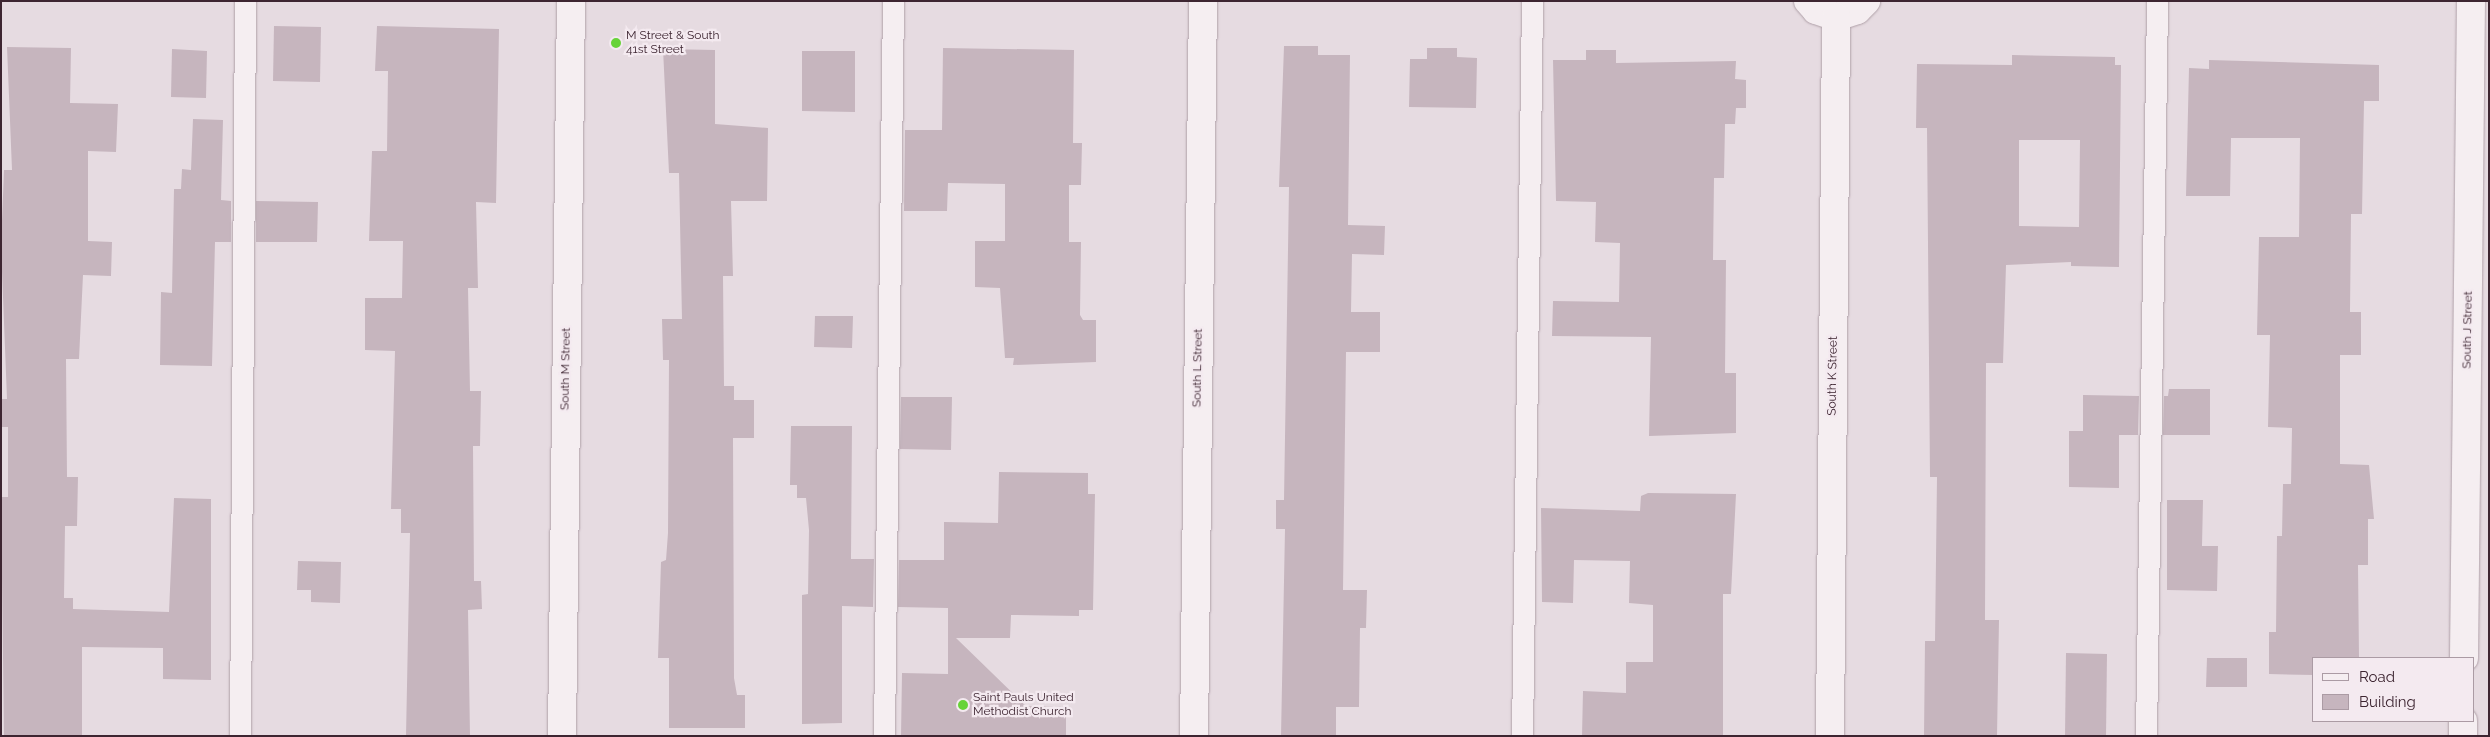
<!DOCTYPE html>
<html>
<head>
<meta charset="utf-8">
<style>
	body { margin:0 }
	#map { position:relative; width:2490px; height:737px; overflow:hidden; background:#e6dbe1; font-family:Raleway,sans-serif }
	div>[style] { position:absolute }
	.building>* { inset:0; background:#c6b5be }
	.roads { filter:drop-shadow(0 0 1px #b0a1a9) drop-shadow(0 0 1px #b0a1a9) }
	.service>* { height:21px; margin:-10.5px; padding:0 10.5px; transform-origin:10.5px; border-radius:10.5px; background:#f5eef1 }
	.minor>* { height:28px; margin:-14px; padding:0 14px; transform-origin:14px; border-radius:14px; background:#f5eef1 }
	.tertiary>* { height:28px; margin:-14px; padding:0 14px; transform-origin:14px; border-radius:14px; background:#f5eef1 }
	.dots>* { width:14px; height:14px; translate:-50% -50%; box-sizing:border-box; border:2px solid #f4eaf0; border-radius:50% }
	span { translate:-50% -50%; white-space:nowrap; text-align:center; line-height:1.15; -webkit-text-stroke:4.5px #f4eaf0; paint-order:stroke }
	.poi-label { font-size:12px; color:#3d2531 }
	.left { translate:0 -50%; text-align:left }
	.street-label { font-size:12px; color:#3d2531 }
	.frame { position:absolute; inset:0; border:2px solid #3d2531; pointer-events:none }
	.legend { position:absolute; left:2312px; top:657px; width:162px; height:65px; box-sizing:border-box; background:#f4eaf0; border:1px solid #ab9ba4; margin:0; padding:6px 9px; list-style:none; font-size:15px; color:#3d2531 }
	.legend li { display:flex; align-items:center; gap:10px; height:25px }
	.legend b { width:25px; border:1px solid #ab9ba4 }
</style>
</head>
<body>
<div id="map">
	<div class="building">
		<div style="clip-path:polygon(274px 26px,321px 27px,320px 82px,273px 81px)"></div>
		<div style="clip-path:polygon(377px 26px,499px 29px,496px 203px,476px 202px,478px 288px,468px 288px,470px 391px,481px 391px,480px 446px,473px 446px,474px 581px,481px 581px,482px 609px,468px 610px,470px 736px,406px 736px,410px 533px,401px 533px,401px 509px,391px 509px,395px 351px,365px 350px,365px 298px,402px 298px,403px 241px,369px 241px,372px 151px,387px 151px,388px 71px,375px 71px)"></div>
		<div style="clip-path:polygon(1284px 46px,1318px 46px,1318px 55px,1350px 55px,1348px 225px,1385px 226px,1384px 255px,1352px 254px,1351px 312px,1380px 312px,1380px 352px,1346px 352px,1343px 590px,1367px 590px,1366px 628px,1360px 628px,1359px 707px,1336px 707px,1336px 736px,1281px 736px,1285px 529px,1276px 529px,1276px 500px,1284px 500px,1289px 187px,1279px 187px)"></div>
		<div style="clip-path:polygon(7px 47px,71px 48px,70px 103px,118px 104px,116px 152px,88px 151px,88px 241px,112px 242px,111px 276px,83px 275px,79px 359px,66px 359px,67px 477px,78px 477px,77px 526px,65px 526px,64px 598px,73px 598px,73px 609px,169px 612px,174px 498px,211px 499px,211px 680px,163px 679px,163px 648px,82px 647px,82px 736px,4px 736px,1px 497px,8px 497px,8px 427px,1px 427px,1px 399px,7px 399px,1px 246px,4px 170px,12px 170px)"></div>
		<div style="clip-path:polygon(943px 48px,1074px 50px,1073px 143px,1082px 143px,1081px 185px,1069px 185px,1069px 242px,1081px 242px,1080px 315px,1083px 320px,1096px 320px,1096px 362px,1013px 365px,1014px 358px,1005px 358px,1000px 288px,975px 287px,975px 241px,1005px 241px,1005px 184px,948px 183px,947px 211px,904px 211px,905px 130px,942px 130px)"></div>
		<div style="clip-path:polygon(1427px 48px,1457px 48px,1457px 57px,1477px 58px,1476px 108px,1409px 107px,1410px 59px,1427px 59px)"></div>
		<div style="clip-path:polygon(172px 49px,207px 51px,206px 98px,171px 97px)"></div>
		<div style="clip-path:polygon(663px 49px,715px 50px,715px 124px,768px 128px,767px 201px,731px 201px,733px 276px,723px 276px,724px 386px,734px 386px,734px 400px,754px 400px,754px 438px,733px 438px,734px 678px,737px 695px,745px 695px,745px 728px,669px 728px,669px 658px,658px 658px,661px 562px,666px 560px,668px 533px,669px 360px,663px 360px,662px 319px,682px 319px,679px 173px,669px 173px)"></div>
		<div style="clip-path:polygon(1586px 50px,1616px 50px,1616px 63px,1736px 61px,1735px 79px,1746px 80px,1746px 108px,1736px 108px,1735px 124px,1725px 124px,1724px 178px,1714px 178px,1713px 260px,1726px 260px,1725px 373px,1736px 373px,1736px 433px,1649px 436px,1651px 337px,1552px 336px,1553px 301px,1619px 302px,1620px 243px,1595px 242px,1596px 202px,1556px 201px,1553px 60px,1586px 60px)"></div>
		<div style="clip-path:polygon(802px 51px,855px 51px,855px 112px,802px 111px)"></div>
		<div style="clip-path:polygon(evenodd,2012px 55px,2115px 57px,2115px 65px,2121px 65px,2119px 267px,2071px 266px,2071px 262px,2006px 265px,2003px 363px,1986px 363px,1985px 620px,1999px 620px,1997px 736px,1924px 736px,1925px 641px,1935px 641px,1937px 477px,1930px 477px,1927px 128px,1916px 128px,1917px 64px,2012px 65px,2012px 55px,2019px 140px,2080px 140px,2079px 227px,2019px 226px,2019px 140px)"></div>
		<div style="clip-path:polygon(2209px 60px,2379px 65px,2379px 101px,2364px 101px,2362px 214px,2351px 214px,2350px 312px,2361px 312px,2361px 355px,2340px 355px,2340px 464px,2369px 465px,2374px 519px,2368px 519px,2368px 565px,2358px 565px,2359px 658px,2314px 658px,2314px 675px,2269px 674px,2269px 632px,2276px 632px,2277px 536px,2282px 536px,2283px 484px,2291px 484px,2292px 428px,2268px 427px,2270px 335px,2257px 335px,2259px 237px,2299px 237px,2300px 138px,2231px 138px,2230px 196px,2186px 196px,2189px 68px,2209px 69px)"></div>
		<div style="clip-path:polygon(193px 119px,223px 120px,221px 200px,231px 201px,231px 242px,215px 242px,212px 366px,160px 365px,161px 292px,172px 293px,174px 189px,181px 189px,182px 169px,191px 170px)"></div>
		<div style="clip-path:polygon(256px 201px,318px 202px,317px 242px,256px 242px)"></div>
		<div style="clip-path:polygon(815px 316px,853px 316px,852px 348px,814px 347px)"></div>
		<div style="clip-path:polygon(2169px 389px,2210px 389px,2210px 435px,2163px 435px,2164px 396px,2168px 396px)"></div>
		<div style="clip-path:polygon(2083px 395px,2139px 396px,2138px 435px,2119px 435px,2119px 488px,2069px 487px,2069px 431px,2083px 431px)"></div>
		<div style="clip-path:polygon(901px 397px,952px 397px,951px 450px,900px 449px)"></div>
		<div style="clip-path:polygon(791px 426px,852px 426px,851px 559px,874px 559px,873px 607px,842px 606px,842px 723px,802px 724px,802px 595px,808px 594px,809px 530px,806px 498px,797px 498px,797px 485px,790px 485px)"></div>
		<div style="clip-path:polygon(999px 472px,1088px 473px,1088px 494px,1095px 494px,1093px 610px,1079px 610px,1079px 616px,1011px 615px,1010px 638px,956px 638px,1026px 706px,1066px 707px,1066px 736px,901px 736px,902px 673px,948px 674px,948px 608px,898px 607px,899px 560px,944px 560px,944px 522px,998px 523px)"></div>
		<div style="clip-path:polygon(1648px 493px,1736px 494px,1731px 594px,1723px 594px,1723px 736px,1582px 736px,1583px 691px,1626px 693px,1626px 662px,1653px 662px,1653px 605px,1629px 603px,1630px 561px,1574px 560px,1573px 603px,1542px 602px,1541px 508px,1640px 511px,1641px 496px)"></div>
		<div style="clip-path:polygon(2167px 500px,2203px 500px,2202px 546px,2218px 546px,2217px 591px,2167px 590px)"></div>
		<div style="clip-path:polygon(298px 561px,341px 562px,340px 603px,311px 602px,311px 590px,297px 590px)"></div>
		<div style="clip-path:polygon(2066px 653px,2107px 654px,2106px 736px,2065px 736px)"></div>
		<div style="clip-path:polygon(2207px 658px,2247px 658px,2247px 687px,2206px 687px)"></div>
	</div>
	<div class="roads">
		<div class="service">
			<div style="left:240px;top:736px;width:735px;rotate:-89.61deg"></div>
			<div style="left:884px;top:736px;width:735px;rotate:-89.3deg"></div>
			<div style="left:1522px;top:736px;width:735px;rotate:-89.22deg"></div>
			<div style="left:2146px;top:736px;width:735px;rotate:-89.14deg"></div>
		</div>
		<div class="minor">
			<div style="left:1808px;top:1px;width:12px;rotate:48deg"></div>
			<div style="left:1816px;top:10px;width:21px;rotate:19deg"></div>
			<div style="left:1836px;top:17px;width:22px;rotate:-18deg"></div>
			<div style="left:1857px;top:10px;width:13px;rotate:-45deg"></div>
			<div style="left:2464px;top:658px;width:657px;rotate:-89.39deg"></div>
			<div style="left:1194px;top:736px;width:735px;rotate:-89.3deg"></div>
			<div style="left:1830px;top:736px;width:719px;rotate:-89.52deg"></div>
			<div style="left:2463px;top:736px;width:15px;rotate:-90deg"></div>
		</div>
		<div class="tertiary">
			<div style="left:562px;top:736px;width:735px;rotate:-89.3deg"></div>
		</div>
	</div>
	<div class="dots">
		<div style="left:616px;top:43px;background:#67d338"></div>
		<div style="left:963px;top:705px;background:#67d338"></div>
	</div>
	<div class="poi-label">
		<span class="left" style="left:626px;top:43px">M Street &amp; South<br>41st Street</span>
		<span class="left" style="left:973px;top:705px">Saint Pauls United<br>Methodist Church</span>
	</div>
	<div class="street-label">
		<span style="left:2468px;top:330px;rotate:-89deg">South J Street</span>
		<span style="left:1198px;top:368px;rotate:-89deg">South L Street</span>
		<span style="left:566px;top:369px;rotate:-89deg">South M Street</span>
		<span style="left:1833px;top:376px;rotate:-89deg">South K Street</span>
	</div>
	<div class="frame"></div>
	<ul class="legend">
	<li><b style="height:6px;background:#f5eef1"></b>Road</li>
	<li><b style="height:14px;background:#c6b5be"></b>Building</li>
	</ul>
</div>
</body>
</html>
